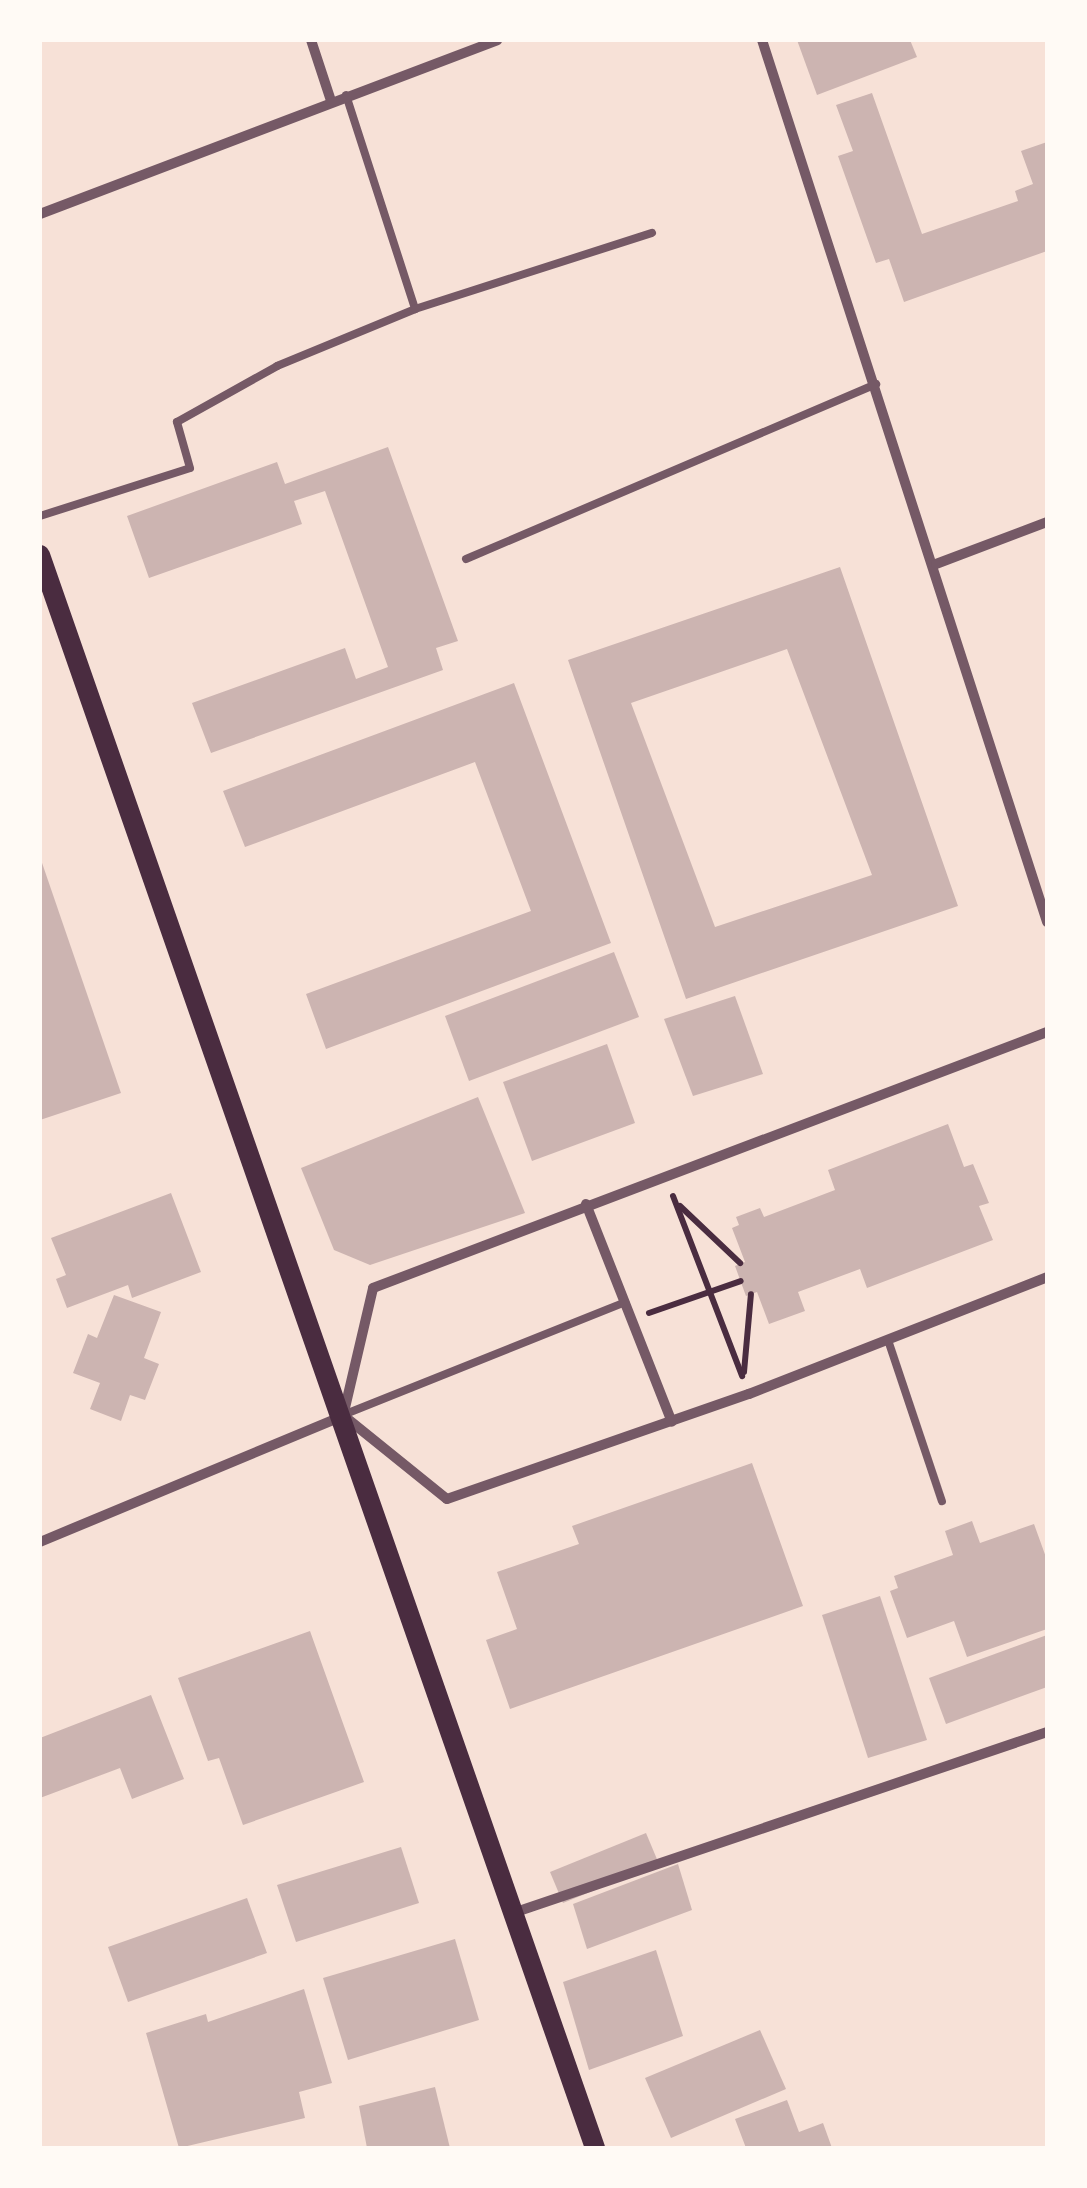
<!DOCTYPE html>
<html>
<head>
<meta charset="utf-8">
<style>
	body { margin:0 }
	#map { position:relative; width:1087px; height:2188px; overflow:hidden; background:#f7e1d7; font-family:"Fira Sans",sans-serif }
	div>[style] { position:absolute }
	.building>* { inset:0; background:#ccb4b1 }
	.path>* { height:6px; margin:-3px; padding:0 3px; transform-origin:3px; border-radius:3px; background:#4a2c40 }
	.service>* { height:8px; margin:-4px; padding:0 4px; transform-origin:4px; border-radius:4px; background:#755966 }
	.minor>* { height:10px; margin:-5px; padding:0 5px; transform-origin:5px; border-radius:5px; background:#755966 }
	.secondary>* { height:20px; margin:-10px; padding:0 10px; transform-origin:10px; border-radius:10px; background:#4a2c40 }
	span { translate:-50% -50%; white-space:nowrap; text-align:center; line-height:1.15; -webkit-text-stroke:8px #fffaf5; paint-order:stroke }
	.frame { position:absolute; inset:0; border:42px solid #fffaf5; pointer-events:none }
</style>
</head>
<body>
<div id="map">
	<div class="building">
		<div style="clip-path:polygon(797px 40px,910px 40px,917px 57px,817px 95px)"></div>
		<div style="clip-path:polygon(872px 93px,922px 234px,1018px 201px,1015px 191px,1033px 184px,1021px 151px,1047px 142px,1047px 251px,904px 302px,889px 259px,876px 263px,838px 156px,853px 151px,836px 105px)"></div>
		<div style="clip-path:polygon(388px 447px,458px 641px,436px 648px,443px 670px,211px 753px,192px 703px,345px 648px,356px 679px,388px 667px,325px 491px,294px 501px,302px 524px,149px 578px,127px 516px,277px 462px,285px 484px)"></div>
		<div style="clip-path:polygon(evenodd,840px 567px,958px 906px,686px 999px,568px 660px,840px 567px,787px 649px,872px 875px,715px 927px,631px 703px,787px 649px)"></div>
		<div style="clip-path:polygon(514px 683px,611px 943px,326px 1049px,306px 994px,531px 911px,475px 762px,245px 847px,223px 791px)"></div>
		<div style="clip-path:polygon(40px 857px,121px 1093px,40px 1120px)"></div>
		<div style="clip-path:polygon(614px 952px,639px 1017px,469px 1081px,445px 1016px)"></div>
		<div style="clip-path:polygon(735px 996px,763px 1074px,693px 1096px,664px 1019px)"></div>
		<div style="clip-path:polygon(607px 1044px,635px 1123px,532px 1161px,503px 1082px)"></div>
		<div style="clip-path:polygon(478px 1097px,525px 1213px,370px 1265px,334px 1250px,301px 1168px)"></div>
		<div style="clip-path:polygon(948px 1124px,964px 1167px,973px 1164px,989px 1203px,979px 1206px,993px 1240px,867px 1288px,860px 1269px,798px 1292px,805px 1311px,769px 1324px,757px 1292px,746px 1296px,735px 1266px,745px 1262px,732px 1228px,739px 1225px,736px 1217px,760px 1208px,764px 1217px,835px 1190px,828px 1170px)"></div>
		<div style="clip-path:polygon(171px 1193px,201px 1272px,132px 1298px,128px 1285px,67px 1308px,56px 1279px,66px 1275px,51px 1238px)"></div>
		<div style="clip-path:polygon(114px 1295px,161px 1312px,144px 1358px,159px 1364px,145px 1400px,130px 1395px,121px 1421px,90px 1409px,100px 1383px,73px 1373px,88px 1334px,97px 1338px)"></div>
		<div style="clip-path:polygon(752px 1463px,803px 1606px,510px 1709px,486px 1640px,517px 1629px,497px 1572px,579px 1544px,572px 1526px)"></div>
		<div style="clip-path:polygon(972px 1521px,980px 1543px,1034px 1524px,1047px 1560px,1047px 1629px,967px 1657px,954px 1621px,907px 1638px,890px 1591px,898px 1588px,894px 1576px,953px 1555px,945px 1531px)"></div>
		<div style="clip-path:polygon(880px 1596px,927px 1740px,868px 1758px,822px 1615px)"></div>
		<div style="clip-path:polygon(310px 1631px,364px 1782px,243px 1825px,219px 1758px,208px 1761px,178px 1678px)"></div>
		<div style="clip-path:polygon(1047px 1635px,1047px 1687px,946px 1724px,929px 1678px)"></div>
		<div style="clip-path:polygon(151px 1695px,184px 1779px,132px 1799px,120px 1768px,40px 1798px,40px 1738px)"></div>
		<div style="clip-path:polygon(646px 1833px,659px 1864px,563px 1903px,550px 1872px)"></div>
		<div style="clip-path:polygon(401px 1847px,419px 1903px,296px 1942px,277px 1885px)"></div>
		<div style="clip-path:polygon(678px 1864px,692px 1910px,587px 1949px,573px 1904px)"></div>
		<div style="clip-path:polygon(247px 1898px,267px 1953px,128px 2002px,108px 1947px)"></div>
		<div style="clip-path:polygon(455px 1939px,479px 2020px,348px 2060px,323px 1978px)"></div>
		<div style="clip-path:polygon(656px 1950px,683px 2036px,589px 2070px,563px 1982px)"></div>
		<div style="clip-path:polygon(304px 1989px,332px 2083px,299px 2092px,305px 2118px,179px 2148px,146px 2033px,206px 2014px,208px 2022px)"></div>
		<div style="clip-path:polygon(760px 2030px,786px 2089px,671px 2138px,645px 2078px)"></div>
		<div style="clip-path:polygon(435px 2087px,450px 2148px,367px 2148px,359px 2106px)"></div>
		<div style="clip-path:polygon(787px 2100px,799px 2132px,823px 2123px,832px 2148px,746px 2148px,735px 2119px)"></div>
	</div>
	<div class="path">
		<div style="left:673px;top:1196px;width:193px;rotate:69deg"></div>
		<div style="left:680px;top:1206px;width:83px;rotate:43.5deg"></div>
		<div style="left:649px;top:1313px;width:97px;rotate:-19.2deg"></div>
		<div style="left:744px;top:1372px;width:78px;rotate:-84.9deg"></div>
	</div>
	<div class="service">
		<div style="left:346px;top:95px;width:225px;rotate:72.1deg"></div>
		<div style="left:40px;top:516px;width:157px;rotate:-17.7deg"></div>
		<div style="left:190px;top:468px;width:48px;rotate:-105.8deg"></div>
		<div style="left:177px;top:422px;width:115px;rotate:-29.2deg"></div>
		<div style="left:277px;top:366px;width:149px;rotate:-22.4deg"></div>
		<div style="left:415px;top:309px;width:249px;rotate:-17.8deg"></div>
		<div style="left:466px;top:559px;width:446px;rotate:-23.1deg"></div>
		<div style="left:888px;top:1340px;width:170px;rotate:71.5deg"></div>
		<div style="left:343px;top:1415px;width:304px;rotate:-21.8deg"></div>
	</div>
	<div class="minor">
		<div style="left:311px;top:40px;width:64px;rotate:71.8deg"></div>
		<div style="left:762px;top:40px;width:927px;rotate:72.09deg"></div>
		<div style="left:40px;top:214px;width:489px;rotate:-20.8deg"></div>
		<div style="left:936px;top:564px;width:119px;rotate:-20.7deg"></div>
		<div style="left:586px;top:1204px;width:234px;rotate:68.5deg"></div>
		<div style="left:344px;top:1412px;width:127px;rotate:-76.8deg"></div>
		<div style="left:373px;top:1288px;width:721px;rotate:-20.8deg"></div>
		<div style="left:344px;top:1416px;width:132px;rotate:38.9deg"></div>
		<div style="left:447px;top:1499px;width:320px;rotate:-19.2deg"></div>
		<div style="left:749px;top:1394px;width:320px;rotate:-21.4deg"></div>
		<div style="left:40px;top:1542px;width:327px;rotate:-22.6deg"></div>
		<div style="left:513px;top:1913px;width:564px;rotate:-18.72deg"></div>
	</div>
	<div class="secondary">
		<div style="left:40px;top:555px;width:1687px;rotate:70.79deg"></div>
	</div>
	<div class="frame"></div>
</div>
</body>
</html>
